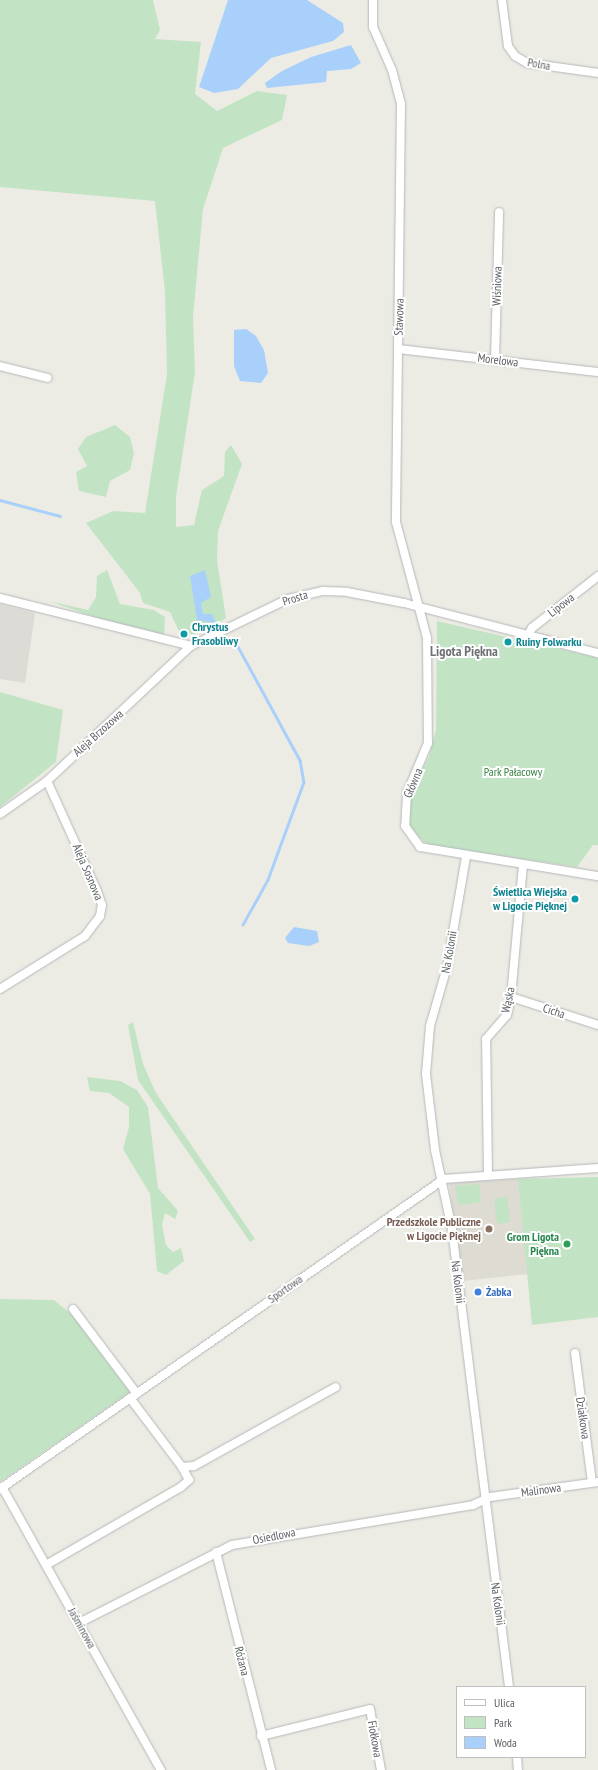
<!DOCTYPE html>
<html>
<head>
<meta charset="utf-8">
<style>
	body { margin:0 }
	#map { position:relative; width:598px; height:1770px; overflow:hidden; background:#edece4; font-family:"PT Sans Narrow",sans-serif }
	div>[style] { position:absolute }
	.industrial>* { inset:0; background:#dcdbd6 }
	.education>* { inset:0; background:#dddbd2 }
	.green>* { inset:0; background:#c2e4c4 }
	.water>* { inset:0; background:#a8d0fa }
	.stream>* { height:2.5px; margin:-1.25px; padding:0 1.25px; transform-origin:1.25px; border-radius:1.25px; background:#a8d0fa }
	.roads { filter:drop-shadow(0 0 1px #b4b6ba) drop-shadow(0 0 1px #b4b6ba) }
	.minor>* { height:8px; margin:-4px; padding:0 4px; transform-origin:4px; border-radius:4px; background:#fff }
	.dots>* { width:11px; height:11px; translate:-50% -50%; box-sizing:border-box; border:2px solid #fff; border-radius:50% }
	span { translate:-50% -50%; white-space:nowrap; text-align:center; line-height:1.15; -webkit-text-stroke:4px #fff; paint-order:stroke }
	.street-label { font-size:12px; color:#5c5f63 }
	.culture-label { font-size:12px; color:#0d838f; font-weight:700 }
	.left { translate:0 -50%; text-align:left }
	.right { translate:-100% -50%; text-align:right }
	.park-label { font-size:12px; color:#3a8443 }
	.education-label { font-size:12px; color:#785e54; font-weight:700 }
	.leisure-label { font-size:12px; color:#27864d; font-weight:700 }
	.shop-label { font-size:12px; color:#366cbe; font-weight:700 }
	.quarter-label { font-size:14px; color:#6d7175; font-weight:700 }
	.legend { position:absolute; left:456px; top:1686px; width:130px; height:72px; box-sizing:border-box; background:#fff; border:1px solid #bebfc1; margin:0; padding:5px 7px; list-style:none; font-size:12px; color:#5c5f63 }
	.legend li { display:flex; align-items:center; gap:8px; height:20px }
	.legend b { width:20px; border:1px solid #bebfc1 }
</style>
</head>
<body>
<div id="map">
	<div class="industrial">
		<div style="clip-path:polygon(0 604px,35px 613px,25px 683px,0 679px)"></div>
	</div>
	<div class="education">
		<div style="clip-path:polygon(518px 1179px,528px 1274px,462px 1281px,449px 1183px)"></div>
	</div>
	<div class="green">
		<div style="clip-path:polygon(0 0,153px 0,160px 30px,155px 39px,201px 42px,195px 94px,217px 111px,257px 91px,287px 95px,282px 120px,223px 148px,203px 209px,193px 317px,195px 372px,176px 497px,176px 527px,194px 525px,202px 490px,224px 476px,225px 452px,231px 445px,242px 464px,218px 531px,217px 560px,226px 618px,204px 632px,181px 636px,170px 612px,143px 603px,140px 593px,86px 523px,113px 511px,145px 513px,167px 374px,165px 292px,155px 201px,0 187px)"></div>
		<div style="clip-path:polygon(115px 425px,130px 437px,134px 453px,130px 470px,110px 481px,106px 497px,79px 491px,76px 472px,87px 466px,78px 449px,86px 437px)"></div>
		<div style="clip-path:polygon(107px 570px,120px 604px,154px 610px,165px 617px,164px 636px,106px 621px,49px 601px,88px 610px,96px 597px,97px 576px)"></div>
		<div style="clip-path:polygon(437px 621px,598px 658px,598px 845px,593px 845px,577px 867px,428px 845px,412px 831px,407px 817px,410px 792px,429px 757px,436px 730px)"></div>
		<div style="clip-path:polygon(0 692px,63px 710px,56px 762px,0 807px)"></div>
		<div style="clip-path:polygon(133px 1022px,143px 1064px,156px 1093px,255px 1239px,250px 1242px,138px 1080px,128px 1025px)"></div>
		<div style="clip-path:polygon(87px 1077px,120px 1081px,137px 1090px,148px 1107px,158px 1188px,178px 1211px,175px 1219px,165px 1213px,162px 1225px,166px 1245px,173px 1252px,181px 1248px,184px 1261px,166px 1275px,157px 1271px,150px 1194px,123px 1149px,129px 1127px,129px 1107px,109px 1093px,90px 1091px)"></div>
		<div style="clip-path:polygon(598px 1177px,598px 1317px,532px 1325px,518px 1179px)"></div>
		<div style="clip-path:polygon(479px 1184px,481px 1202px,458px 1205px,455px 1186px)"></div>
		<div style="clip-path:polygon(507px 1197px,510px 1222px,497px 1224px,494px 1199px)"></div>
		<div style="clip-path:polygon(0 1299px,54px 1300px,72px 1315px,130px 1392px,0 1482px)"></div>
	</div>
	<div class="water">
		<div style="clip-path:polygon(228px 0,307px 0,343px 23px,344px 32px,333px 41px,271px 58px,238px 89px,214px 93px,199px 87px)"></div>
		<div style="clip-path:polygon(351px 45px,361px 63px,351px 69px,327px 71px,326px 82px,267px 88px,265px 83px,282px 71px,311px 57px)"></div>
		<div style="clip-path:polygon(246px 329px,256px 336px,264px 350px,268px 373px,261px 383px,240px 381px,234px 366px,234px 330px)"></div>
		<div style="clip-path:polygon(205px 570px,211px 597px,201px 603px,203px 614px,212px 614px,216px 623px,197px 620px,190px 576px)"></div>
		<div style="clip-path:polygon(294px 927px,317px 931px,319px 942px,309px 946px,288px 943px,285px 938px)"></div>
	</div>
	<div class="stream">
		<div style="left:0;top:500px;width:62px;rotate:14.9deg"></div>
		<div style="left:235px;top:641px;width:136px;rotate:61.4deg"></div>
		<div style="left:300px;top:760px;width:22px;rotate:80deg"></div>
		<div style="left:304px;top:782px;width:104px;rotate:110.2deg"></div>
		<div style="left:268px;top:880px;width:51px;rotate:119.1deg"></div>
	</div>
	<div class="roads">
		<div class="minor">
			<div style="left:373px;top:0;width:27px;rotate:90deg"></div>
			<div style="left:373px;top:27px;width:47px;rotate:66.2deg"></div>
			<div style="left:392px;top:70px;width:35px;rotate:75deg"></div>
			<div style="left:401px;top:104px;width:418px;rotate:90.7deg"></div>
			<div style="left:396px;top:522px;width:120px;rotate:75deg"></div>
			<div style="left:427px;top:638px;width:105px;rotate:89.5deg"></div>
			<div style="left:428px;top:743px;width:54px;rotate:112.8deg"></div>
			<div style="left:407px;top:793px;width:33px;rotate:93deg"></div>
			<div style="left:405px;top:826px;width:26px;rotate:54deg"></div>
			<div style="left:420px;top:847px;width:180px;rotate:9.3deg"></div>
			<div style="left:502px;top:0;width:46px;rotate:82.6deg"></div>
			<div style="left:508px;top:46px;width:12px;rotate:55deg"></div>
			<div style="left:515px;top:56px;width:14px;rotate:30deg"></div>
			<div style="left:527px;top:63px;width:72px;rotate:8deg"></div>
			<div style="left:398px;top:349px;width:201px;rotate:6.6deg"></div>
			<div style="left:495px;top:359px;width:147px;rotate:-88.4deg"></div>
			<div style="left:0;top:366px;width:49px;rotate:14deg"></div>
			<div style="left:0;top:598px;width:197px;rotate:14.1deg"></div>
			<div style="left:191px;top:646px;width:108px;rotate:-25.9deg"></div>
			<div style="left:288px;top:599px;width:36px;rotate:-13deg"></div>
			<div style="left:323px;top:591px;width:24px;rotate:2deg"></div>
			<div style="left:347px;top:592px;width:58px;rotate:10.9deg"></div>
			<div style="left:404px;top:603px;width:200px;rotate:14.5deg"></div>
			<div style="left:527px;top:637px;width:10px;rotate:-61deg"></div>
			<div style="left:532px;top:628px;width:84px;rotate:-38.2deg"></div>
			<div style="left:0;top:814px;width:57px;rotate:-35.1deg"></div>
			<div style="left:47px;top:781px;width:197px;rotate:-43.2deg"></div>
			<div style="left:466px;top:857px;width:112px;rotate:99.8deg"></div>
			<div style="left:447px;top:967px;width:61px;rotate:106.1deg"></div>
			<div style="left:430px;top:1026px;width:48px;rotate:94.8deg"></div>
			<div style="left:426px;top:1074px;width:77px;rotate:83.2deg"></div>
			<div style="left:435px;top:1150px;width:81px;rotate:77.9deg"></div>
			<div style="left:452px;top:1229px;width:462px;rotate:82.9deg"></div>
			<div style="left:0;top:989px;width:100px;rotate:-31.9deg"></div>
			<div style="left:85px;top:936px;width:25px;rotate:-53deg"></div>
			<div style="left:100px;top:916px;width:11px;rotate:-80deg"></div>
			<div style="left:102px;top:905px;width:15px;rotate:-110deg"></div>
			<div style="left:97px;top:891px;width:121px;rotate:-114.4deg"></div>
			<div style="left:511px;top:997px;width:91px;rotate:17.8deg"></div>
			<div style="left:488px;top:1175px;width:136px;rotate:-90.8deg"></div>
			<div style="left:486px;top:1039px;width:32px;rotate:-49deg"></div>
			<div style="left:507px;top:1015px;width:18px;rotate:-77deg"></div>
			<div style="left:511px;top:997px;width:133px;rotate:-84.8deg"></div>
			<div style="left:73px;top:1309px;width:106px;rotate:53deg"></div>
			<div style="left:575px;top:1353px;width:130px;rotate:82.5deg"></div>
			<div style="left:130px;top:1398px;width:86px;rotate:53deg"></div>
			<div style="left:2px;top:1487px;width:325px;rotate:60.7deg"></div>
			<div style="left:0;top:1489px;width:542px;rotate:-34.92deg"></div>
			<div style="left:444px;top:1179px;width:154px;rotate:-4.1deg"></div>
			<div style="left:216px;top:1552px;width:225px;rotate:75.8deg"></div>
			<div style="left:46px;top:1565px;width:156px;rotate:-30deg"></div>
			<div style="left:181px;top:1487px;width:11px;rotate:-41deg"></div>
			<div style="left:189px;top:1480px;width:15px;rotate:-118deg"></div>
			<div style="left:182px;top:1467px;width:12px;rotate:-5deg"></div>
			<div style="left:194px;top:1466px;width:162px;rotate:-29.1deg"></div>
			<div style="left:79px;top:1623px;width:172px;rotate:-27deg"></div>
			<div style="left:232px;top:1545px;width:244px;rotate:-9.4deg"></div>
			<div style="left:473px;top:1505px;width:19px;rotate:-25deg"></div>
			<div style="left:490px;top:1497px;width:109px;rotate:-7.9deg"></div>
			<div style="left:261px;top:1736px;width:112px;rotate:-13.9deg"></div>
			<div style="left:370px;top:1709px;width:62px;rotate:79.8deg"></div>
			<div style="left:517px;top:1757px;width:13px;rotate:86deg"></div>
		</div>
	</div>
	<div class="dots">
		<div style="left:184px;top:634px;background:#0f9aa8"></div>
		<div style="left:508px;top:642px;background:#0f9aa8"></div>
		<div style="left:575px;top:899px;background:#0f9aa8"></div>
		<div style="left:489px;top:1229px;background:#8d6e63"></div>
		<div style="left:567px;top:1244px;background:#2e9e5b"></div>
		<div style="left:478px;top:1292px;background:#3f7fe0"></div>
	</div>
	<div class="street-label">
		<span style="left:539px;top:64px;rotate:11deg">Polna</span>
		<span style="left:497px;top:286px;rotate:-88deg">Wiśniowa</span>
		<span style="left:399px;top:317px;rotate:-88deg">Stawowa</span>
		<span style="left:498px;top:360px;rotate:7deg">Morelowa</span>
		<span style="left:295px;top:598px;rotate:-17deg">Prosta</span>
		<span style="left:561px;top:605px;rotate:-38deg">Lipowa</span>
		<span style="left:98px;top:733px;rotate:-42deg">Aleja Brzozowa</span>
		<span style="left:413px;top:783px;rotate:-67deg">Główna</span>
		<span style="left:88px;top:872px;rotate:67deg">Aleja Sosnowa</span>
		<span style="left:449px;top:952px;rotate:-80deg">Na Kolonii</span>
		<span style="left:508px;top:1000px;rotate:-78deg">Wąska</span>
		<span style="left:554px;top:1011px;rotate:18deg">Cicha</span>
		<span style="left:458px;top:1282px;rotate:83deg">Na Kolonii</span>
		<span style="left:285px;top:1289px;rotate:-35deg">Sportowa</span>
		<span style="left:583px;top:1418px;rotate:82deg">Działkowa</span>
		<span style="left:541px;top:1490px;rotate:-8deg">Malinowa</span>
		<span style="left:274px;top:1536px;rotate:-11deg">Osiedlowa</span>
		<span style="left:498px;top:1604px;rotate:82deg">Na Kolonii</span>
		<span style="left:82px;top:1628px;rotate:61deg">Jaśminowa</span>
		<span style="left:242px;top:1661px;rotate:76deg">Różana</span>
		<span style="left:375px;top:1739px;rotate:80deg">Fiołkowa</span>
	</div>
	<div class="culture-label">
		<span class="left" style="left:192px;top:634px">Chrystus<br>Frasobliwy</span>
		<span class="left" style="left:516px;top:642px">Ruiny Folwarku</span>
		<span class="right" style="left:567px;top:899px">Świetlica Wiejska<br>w Ligocie Pięknej</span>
	</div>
	<div class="park-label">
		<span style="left:513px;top:772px">Park Pałacowy</span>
	</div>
	<div class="education-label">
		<span class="right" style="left:481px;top:1229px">Przedszkole Publiczne<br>w Ligocie Pięknej</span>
	</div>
	<div class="leisure-label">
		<span class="right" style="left:559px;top:1244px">Grom Ligota<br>Piękna</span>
	</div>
	<div class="shop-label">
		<span class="left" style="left:486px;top:1292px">Żabka</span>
	</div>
	<div class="quarter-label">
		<span style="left:464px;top:651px">Ligota Piękna</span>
	</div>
	<ul class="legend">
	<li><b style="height:5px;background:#fff"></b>Ulica</li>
	<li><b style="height:11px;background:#c2e4c4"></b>Park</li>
	<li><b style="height:11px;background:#a8d0fa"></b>Woda</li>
	</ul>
</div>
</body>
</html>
